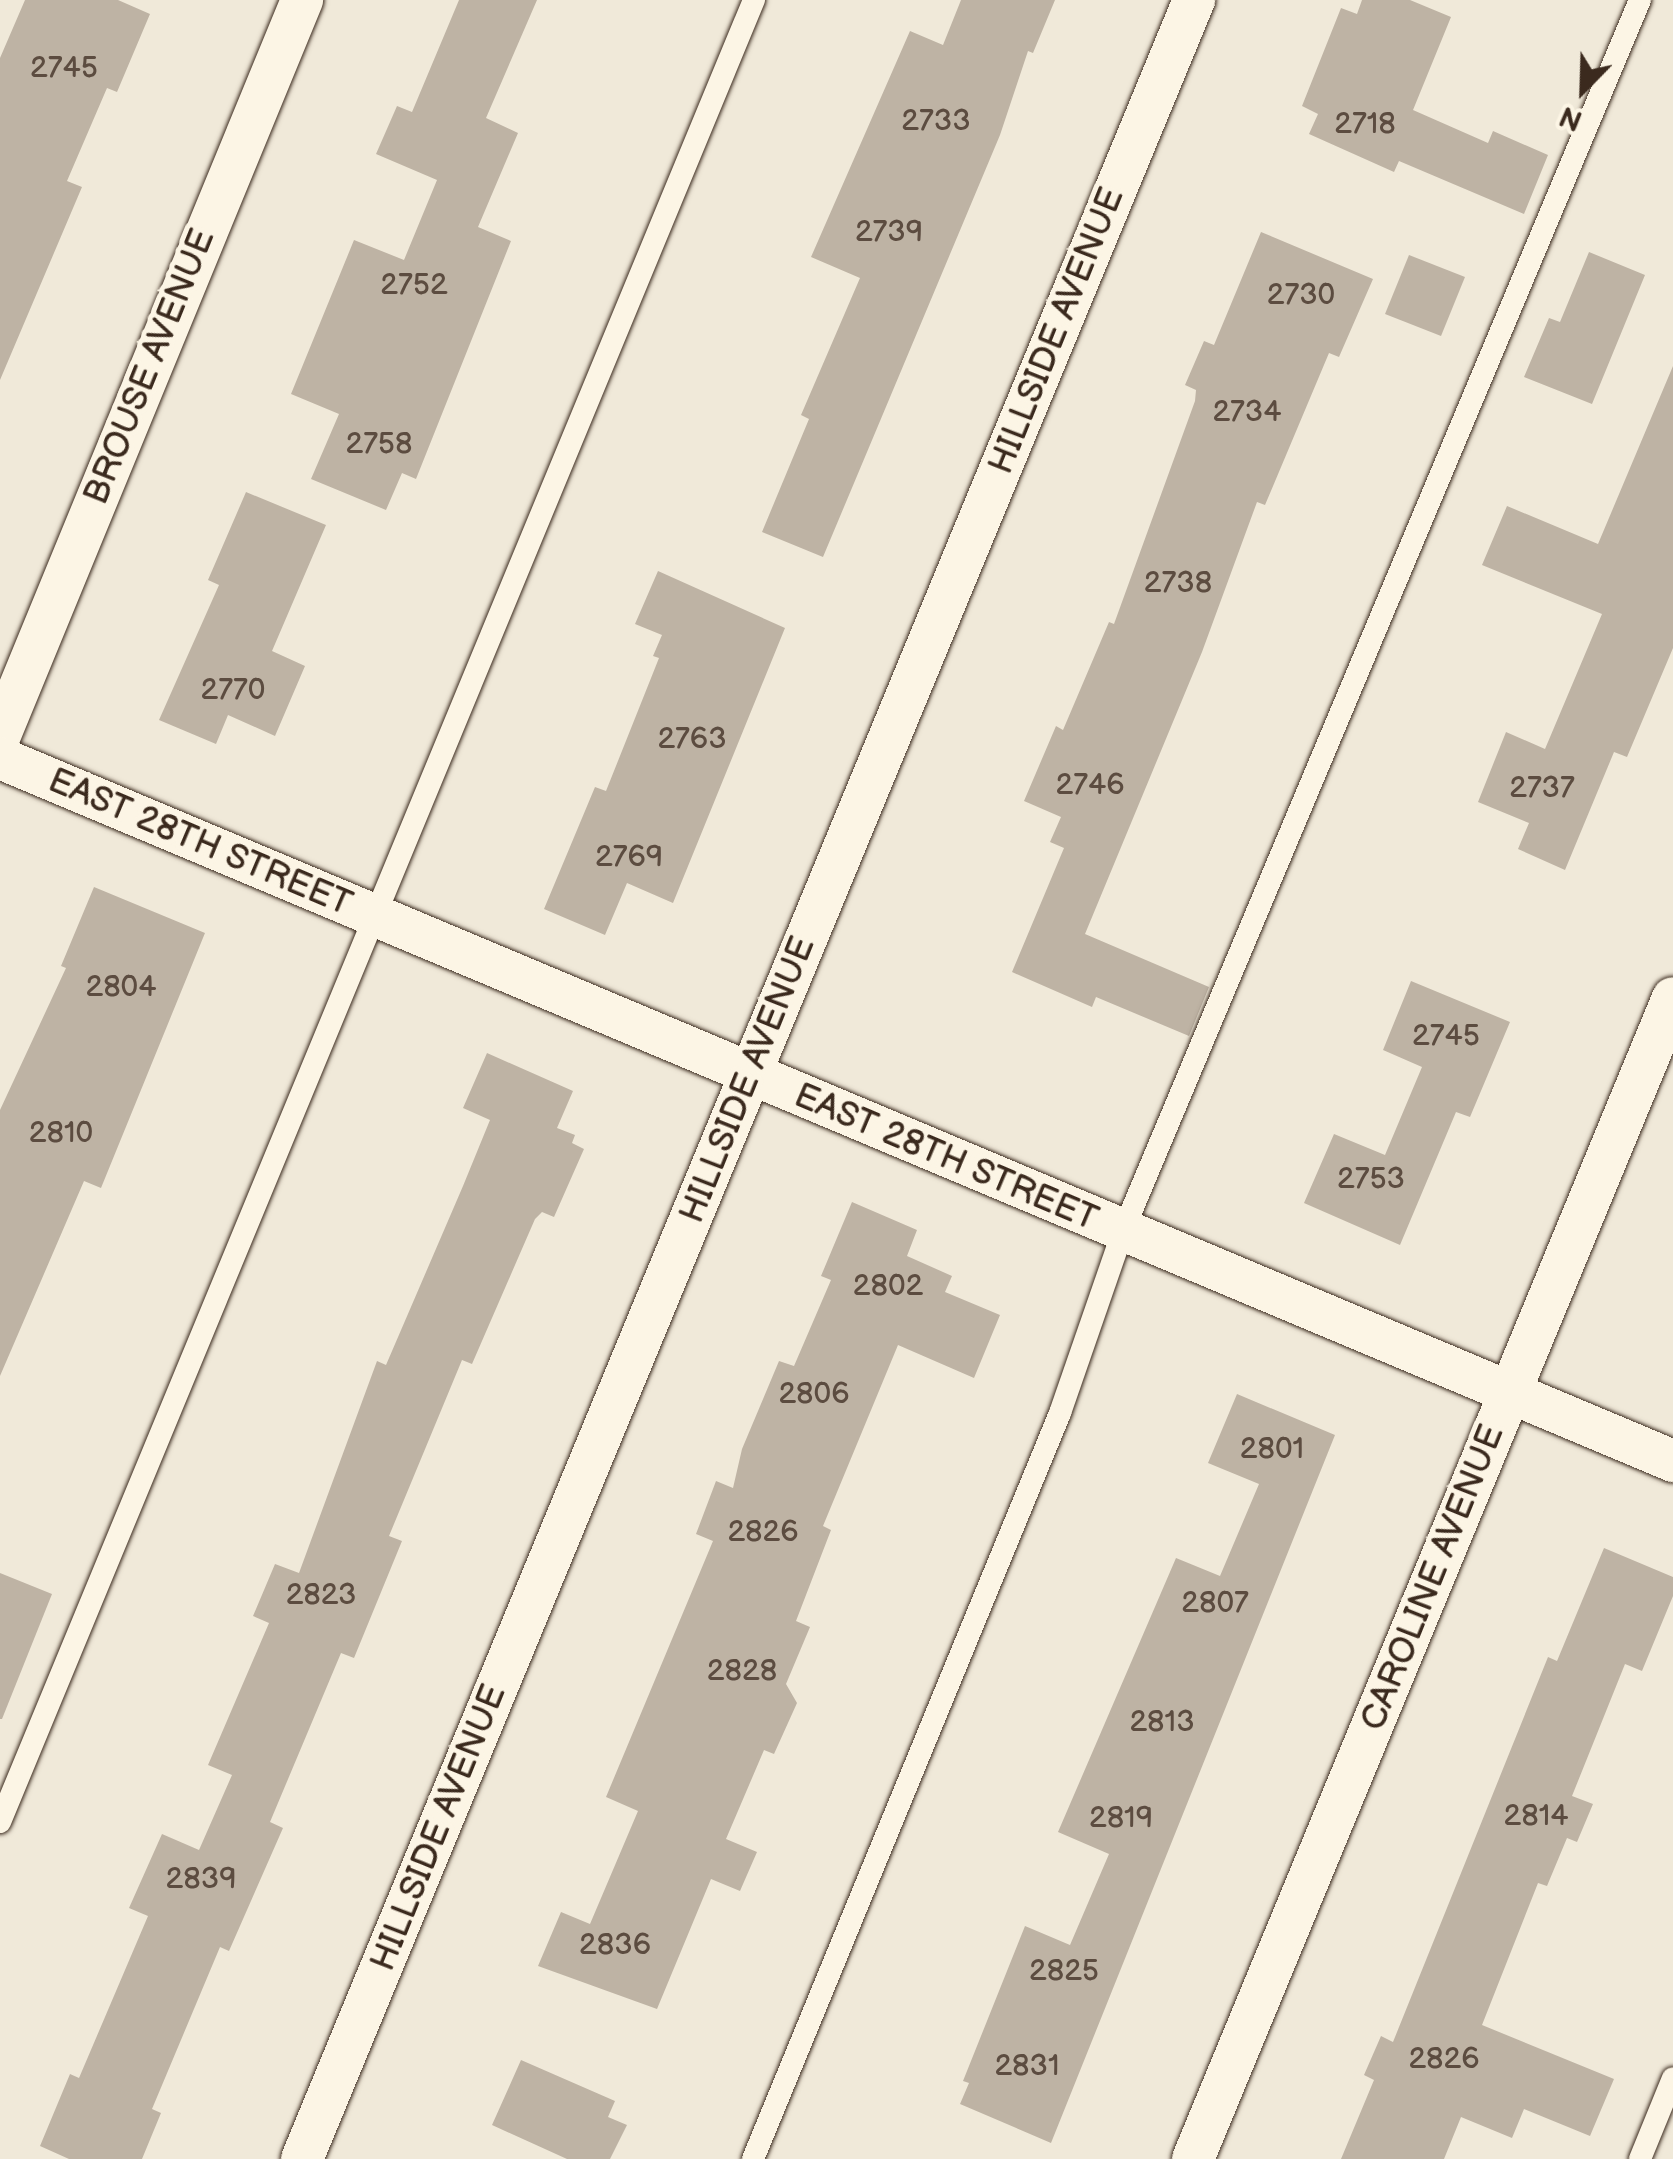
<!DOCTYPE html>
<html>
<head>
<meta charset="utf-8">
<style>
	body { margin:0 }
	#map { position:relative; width:1673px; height:2159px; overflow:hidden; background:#f0e9d9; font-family:"Balsamiq Sans",sans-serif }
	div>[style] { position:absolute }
	.building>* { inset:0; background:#beb3a4 }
	.roads { filter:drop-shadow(0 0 2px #3b2a1e) drop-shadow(0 0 2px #3b2a1e) }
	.service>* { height:22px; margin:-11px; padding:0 11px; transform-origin:11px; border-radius:11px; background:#fcf5e5 }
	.minor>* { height:42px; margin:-21px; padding:0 21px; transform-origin:21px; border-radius:21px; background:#fcf5e5 }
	span { translate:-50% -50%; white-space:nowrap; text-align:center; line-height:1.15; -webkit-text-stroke:10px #fcf5e5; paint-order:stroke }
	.number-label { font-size:30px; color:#5c4c40 }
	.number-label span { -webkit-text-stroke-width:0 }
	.street-label { font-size:35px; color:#3b2a1e }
	.north { position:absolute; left:1533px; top:40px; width:100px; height:100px; -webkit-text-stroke:8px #fcf5e5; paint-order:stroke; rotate:203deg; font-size:28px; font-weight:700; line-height:40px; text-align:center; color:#3b2a1e }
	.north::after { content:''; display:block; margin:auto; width:35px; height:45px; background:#3b2a1e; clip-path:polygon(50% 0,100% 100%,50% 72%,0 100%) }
</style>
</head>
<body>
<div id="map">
	<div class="building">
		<div style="clip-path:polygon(25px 0,118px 0,150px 14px,117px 92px,107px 88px,67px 181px,82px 187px,0 380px,0 58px)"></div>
		<div style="clip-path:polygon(459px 0,537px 0,486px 118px,518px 133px,478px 227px,511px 241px,416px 479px,402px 473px,386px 510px,311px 479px,339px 414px,291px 394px,354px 240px,404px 260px,437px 180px,376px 154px,397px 106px,412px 112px)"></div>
		<div style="clip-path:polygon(961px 0,1055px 0,1033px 53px,1028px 51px,1000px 135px,823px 557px,762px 532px,809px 419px,801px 415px,860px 278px,811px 257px,910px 31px,943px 45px)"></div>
		<div style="clip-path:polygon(1362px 0,1410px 0,1451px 17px,1413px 110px,1488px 143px,1493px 131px,1548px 155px,1524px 214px,1399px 161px,1394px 172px,1309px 134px,1318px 114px,1302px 106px,1341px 8px,1357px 14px)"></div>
		<div style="clip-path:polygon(1261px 232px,1373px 279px,1339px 357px,1329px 353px,1265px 505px,1257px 502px,1202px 652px,1085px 934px,1209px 987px,1189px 1036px,1096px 997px,1092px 1007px,1012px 972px,1064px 848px,1050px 842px,1061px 817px,1024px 801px,1056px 726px,1063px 730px,1109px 622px,1114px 624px,1195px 401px,1196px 390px,1185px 385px,1204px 341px,1214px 345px)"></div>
		<div style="clip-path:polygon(1589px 252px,1645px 275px,1592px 404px,1524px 377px,1549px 318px,1560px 322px)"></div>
		<div style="clip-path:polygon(1409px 255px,1465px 277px,1441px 336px,1385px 314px)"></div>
		<div style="clip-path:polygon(1673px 366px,1673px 648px,1627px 757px,1614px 752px,1565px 870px,1518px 849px,1529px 823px,1478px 802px,1506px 732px,1545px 749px,1602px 614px,1482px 565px,1507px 506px,1598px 544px)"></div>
		<div style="clip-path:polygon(246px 492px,326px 525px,272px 651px,305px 666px,275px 736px,228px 715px,216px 744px,159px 720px,219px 585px,208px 580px)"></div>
		<div style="clip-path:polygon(658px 571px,785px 628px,673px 903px,627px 883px,605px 935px,544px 909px,595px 787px,606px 791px,659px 658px,653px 656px,662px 635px,635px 624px)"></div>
		<div style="clip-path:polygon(94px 887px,205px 933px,101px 1188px,84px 1181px,0 1376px,0 1110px,66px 968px,61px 966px)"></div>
		<div style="clip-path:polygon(1411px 981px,1510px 1022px,1470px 1117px,1456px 1112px,1400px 1245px,1304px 1203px,1334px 1134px,1385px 1155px,1422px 1067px,1383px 1050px)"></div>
		<div style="clip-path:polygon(487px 1053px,573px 1091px,557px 1128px,575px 1135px,572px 1143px,584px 1149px,554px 1217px,542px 1212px,535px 1219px,472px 1364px,462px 1360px,389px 1536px,402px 1541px,354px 1658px,341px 1653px,270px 1822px,283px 1828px,229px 1951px,220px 1947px,152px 2109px,161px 2113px,142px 2159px,69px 2159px,40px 2146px,70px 2074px,79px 2078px,148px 1916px,129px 1908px,162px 1834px,199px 1850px,232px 1775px,208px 1765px,269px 1623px,253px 1616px,275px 1564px,299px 1573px,377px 1361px,386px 1365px,463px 1186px,490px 1120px,463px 1108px)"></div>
		<div style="clip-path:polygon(852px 1202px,917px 1230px,907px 1256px,952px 1276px,945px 1292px,1000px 1315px,974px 1378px,898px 1345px,823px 1526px,831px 1530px,796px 1621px,810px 1627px,786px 1684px,797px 1703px,774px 1754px,764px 1750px,726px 1839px,757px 1852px,740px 1891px,711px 1879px,657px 2009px,538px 1966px,561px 1912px,590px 1924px,638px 1811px,606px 1797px,713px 1541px,696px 1534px,716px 1481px,733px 1488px,742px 1449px,779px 1361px,794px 1366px,831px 1280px,821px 1276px)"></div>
		<div style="clip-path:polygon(1237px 1394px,1335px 1435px,1051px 2143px,960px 2104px,969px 2083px,963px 2081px,1025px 1926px,1070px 1945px,1109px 1854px,1058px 1832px,1176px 1558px,1220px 1576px,1259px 1484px,1208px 1463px)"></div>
		<div style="clip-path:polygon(1604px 1548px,1673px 1577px,1673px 1596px,1642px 1671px,1625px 1664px,1572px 1796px,1593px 1804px,1577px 1842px,1567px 1838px,1547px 1886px,1538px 1883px,1482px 2025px,1614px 2079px,1590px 2136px,1524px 2109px,1512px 2138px,1461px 2117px,1444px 2159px,1341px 2159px,1374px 2080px,1364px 2075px,1381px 2036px,1393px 2042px,1548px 1657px,1557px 1661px)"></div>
		<div style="clip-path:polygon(0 1573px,52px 1594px,2px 1719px,0 1719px)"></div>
		<div style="clip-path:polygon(521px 2060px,615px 2101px,608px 2117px,627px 2125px,610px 2159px,567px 2159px,492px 2125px)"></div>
	</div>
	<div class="roads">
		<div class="service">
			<div style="left:0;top:1822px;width:1972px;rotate:-67.52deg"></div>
			<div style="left:753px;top:2159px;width:807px;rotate:-67.63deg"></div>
			<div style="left:1060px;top:1413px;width:193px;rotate:-70.9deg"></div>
			<div style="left:1123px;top:1231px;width:1335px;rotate:-67.22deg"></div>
			<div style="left:1640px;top:2159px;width:87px;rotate:-67.8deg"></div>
		</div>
		<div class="minor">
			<div style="left:0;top:735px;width:795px;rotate:-67.66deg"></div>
			<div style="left:0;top:758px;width:1815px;rotate:22.79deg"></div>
			<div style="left:302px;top:2159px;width:2336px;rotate:-67.55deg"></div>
			<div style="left:1193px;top:2159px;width:1256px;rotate:-67.54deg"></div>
		</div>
	</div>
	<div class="number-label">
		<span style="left:64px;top:68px">2745</span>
		<span style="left:936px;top:121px">2733</span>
		<span style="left:1365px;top:124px">2718</span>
		<span style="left:889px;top:232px">2739</span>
		<span style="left:414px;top:285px">2752</span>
		<span style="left:1301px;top:295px">2730</span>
		<span style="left:1247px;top:412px">2734</span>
		<span style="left:379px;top:444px">2758</span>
		<span style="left:1178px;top:583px">2738</span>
		<span style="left:233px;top:690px">2770</span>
		<span style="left:692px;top:739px">2763</span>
		<span style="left:1090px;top:785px">2746</span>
		<span style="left:1542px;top:788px">2737</span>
		<span style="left:629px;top:857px">2769</span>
		<span style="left:121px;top:987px">2804</span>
		<span style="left:1446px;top:1036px">2745</span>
		<span style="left:61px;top:1133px">2810</span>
		<span style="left:1371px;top:1179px">2753</span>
		<span style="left:888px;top:1286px">2802</span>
		<span style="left:814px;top:1394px">2806</span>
		<span style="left:1272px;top:1449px">2801</span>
		<span style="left:763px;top:1532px">2826</span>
		<span style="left:321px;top:1595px">2823</span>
		<span style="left:1215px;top:1603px">2807</span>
		<span style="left:742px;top:1671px">2828</span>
		<span style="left:1162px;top:1722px">2813</span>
		<span style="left:1536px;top:1816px">2814</span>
		<span style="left:1121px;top:1818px">2819</span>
		<span style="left:201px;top:1879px">2839</span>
		<span style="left:615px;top:1945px">2836</span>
		<span style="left:1064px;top:1971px">2825</span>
		<span style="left:1444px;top:2059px">2826</span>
		<span style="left:1027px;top:2066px">2831</span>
	</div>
	<div class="street-label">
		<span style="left:1057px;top:331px;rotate:-68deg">HILLSIDE AVENUE</span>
		<span style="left:150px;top:367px;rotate:-68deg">BROUSE AVENUE</span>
		<span style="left:200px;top:843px;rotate:23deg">EAST 28TH STREET</span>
		<span style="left:748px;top:1080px;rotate:-68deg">HILLSIDE AVENUE</span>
		<span style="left:946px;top:1158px;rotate:23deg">EAST 28TH STREET</span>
		<span style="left:1433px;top:1578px;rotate:-68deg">CAROLINE AVENUE</span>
		<span style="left:439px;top:1828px;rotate:-68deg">HILLSIDE AVENUE</span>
	</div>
	<div class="north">N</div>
</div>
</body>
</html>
